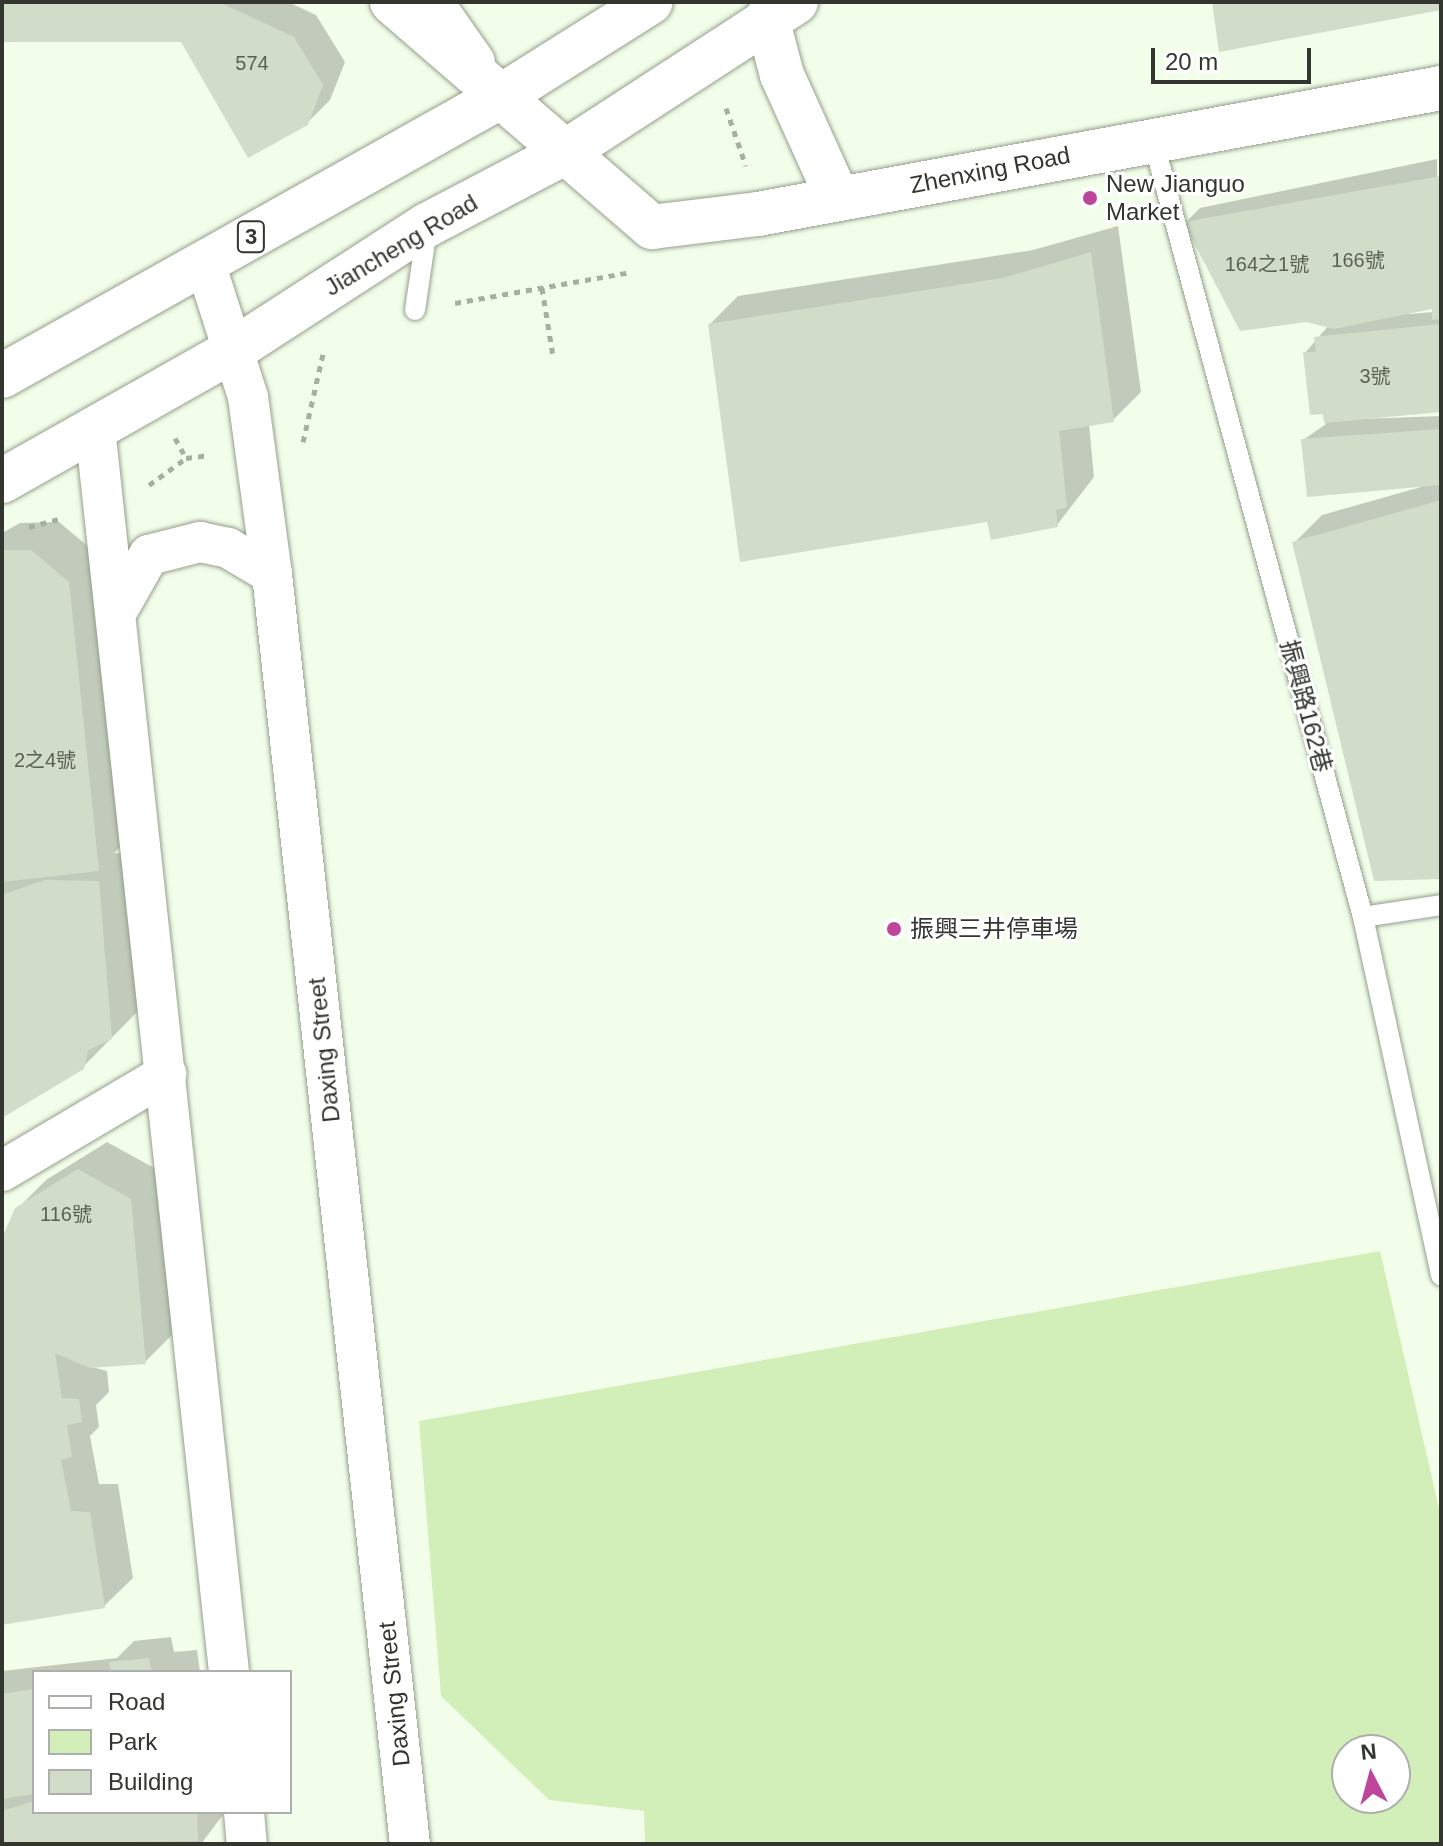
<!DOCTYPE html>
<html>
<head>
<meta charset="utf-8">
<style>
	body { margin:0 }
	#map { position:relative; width:1443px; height:1846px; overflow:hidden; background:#f3feea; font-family:Helvetica,"Noto Sans TC",sans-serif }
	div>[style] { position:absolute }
	.green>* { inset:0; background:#d2efb9 }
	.shadow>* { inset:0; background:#0003 }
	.building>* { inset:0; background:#d2ddc9 }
	.path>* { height:5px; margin-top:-2.5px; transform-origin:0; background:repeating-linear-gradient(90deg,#a7afa0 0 6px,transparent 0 12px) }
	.roads { filter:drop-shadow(0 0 2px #949f8c) drop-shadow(0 0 2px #949f8c) }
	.lane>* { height:20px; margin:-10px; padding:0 10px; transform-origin:10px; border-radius:10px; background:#fff }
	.street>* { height:40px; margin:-20px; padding:0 20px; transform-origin:20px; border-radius:20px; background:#fff }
	.secondary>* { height:44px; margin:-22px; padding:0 22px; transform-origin:22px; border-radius:22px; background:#fff }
	.primary>* { height:44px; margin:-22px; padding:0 22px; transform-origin:22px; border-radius:22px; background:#fff }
	.dots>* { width:22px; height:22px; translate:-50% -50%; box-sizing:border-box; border:4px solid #fff; border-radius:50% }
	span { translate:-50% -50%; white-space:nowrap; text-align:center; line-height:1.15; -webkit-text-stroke:6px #fff; paint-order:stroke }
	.number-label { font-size:20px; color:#5a6055 }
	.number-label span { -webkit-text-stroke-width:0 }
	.shield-label span { padding:2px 6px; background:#fff; border:2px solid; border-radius:6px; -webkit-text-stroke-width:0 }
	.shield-label { font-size:22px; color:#32362e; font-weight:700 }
	.street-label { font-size:24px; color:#32362e }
	.poi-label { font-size:24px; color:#32362e }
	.left { translate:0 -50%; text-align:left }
	.frame { position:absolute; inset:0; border:4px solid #32362e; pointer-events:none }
	.legend { position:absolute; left:32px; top:1670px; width:260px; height:144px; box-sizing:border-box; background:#fff; border:2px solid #adafab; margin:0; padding:10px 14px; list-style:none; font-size:24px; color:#32362e }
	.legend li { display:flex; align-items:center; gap:16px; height:40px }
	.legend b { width:40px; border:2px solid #adafab }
	.north { position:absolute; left:1331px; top:1734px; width:80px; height:80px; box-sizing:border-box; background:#fff; border:2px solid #adafab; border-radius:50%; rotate:354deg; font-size:22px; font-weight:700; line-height:32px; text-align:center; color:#32362e }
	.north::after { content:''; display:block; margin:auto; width:28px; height:36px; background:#bd469a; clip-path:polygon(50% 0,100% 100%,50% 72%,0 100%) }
	.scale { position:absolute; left:1151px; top:48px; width:160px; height:36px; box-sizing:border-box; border:4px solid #32362e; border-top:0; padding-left:10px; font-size:24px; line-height:28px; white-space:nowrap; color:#32362e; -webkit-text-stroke:6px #fff; paint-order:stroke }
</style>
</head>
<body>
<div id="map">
	<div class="green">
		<div style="clip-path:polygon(evenodd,1380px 1251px,1441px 1517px,1441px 1844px,645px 1844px,644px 1811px,549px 1800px,441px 1696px,419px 1421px,1380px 1251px,1347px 1750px,1395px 1750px,1395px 1798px,1347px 1798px,1347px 1750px)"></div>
	</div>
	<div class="shadow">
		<div style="clip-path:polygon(2px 2px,288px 2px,316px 15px,345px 62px,330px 100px,307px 123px,182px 40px,2px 39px)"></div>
		<div style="clip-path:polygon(evenodd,1437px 159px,1441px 410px,1334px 420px,1441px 416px,1441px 877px,1294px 543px,1322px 515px,1421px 487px,1303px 440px,1326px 424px,1305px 353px,1329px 325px,1185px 223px,1200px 208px,1437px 159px,1432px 307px,1433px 312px,1410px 314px,1409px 311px,1432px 307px)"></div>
		<div style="clip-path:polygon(1118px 226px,1141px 392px,1113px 420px,1089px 424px,1094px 477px,1057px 525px,989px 520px,710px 324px,738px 296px,1033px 250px)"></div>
		<div style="clip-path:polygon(59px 522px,97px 554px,126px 841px,114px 853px,126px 854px,140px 1009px,83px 1067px,2px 1115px,2px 533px,20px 523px)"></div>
		<div style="clip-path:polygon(107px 1142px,158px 1170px,173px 1334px,145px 1362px,89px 1366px,107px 1371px,109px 1392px,96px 1405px,99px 1427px,90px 1436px,99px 1484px,118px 1484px,133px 1578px,104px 1606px,2px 1623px,2px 1243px,17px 1209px,46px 1180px)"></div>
		<div style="clip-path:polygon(171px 1637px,174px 1652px,197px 1650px,200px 1672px,34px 1672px,34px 1812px,225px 1812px,201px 1844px,2px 1844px,2px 1671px,117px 1658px,134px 1641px)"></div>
	</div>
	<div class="building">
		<div style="clip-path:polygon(2px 2px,219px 2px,294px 37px,323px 85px,308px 125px,248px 158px,181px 42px,2px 42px)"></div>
		<div style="clip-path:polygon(1212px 2px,1441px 2px,1441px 10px,1219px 52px)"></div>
		<div style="clip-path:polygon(1441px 176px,1441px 319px,1432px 320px,1432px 309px,1334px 329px,1306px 322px,1240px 331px,1183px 222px)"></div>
		<div style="clip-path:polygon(1091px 252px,1114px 422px,1059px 431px,1067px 507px,1056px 510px,1058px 527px,991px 540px,987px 522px,740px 562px,708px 324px,1003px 278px)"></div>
		<div style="clip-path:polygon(1441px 324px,1441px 412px,1324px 423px,1323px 414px,1310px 415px,1303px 352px,1316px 352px,1314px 337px)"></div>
		<div style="clip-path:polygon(1441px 429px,1441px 485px,1307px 497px,1301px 439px)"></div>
		<div style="clip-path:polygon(1441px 500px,1441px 879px,1374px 881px,1292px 542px)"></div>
		<div style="clip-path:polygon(2px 550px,31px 550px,69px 582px,99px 871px,2px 882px)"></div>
		<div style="clip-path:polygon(45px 880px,99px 881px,112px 1039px,88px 1050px,84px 1069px,2px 1118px,2px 895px)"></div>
		<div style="clip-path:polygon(78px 1169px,131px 1199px,146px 1364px,90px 1368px,55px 1353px,62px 1398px,79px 1399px,82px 1422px,67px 1425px,72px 1457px,61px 1460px,71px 1511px,90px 1512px,105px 1608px,2px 1625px,2px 1238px,15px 1208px)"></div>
		<div style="clip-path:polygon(149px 1658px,152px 1672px,111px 1672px,109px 1662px)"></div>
		<div style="clip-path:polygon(34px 1689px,34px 1794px,2px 1799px,2px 1694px)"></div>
		<div style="clip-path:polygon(34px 1801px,34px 1812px,197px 1812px,198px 1841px,2px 1844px,2px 1811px)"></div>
	</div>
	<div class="path">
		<div style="left:726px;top:108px;width:61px;rotate:71deg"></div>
		<div style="left:542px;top:288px;width:69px;rotate:80.8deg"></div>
		<div style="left:455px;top:303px;width:178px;rotate:-10deg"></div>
		<div style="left:175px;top:438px;width:23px;rotate:61deg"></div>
		<div style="left:303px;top:442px;width:90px;rotate:-77.2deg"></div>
		<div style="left:149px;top:485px;width:46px;rotate:-36.1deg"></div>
		<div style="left:186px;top:458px;width:24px;rotate:-7deg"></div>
		<div style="left:29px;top:527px;width:30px;rotate:-15deg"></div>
	</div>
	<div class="roads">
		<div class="lane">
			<div style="left:1153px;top:140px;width:805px;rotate:74.88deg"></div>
			<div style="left:1363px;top:917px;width:367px;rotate:77.7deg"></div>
			<div style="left:415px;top:310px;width:82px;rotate:-81.6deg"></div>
			<div style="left:1363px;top:917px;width:79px;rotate:-8.7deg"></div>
		</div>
		<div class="street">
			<div style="left:433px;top:2px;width:73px;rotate:55deg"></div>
			<div style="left:205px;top:263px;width:141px;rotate:72.2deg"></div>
			<div style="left:248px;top:397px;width:179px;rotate:82.3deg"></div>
			<div style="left:272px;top:574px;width:1277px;rotate:83.8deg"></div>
			<div style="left:95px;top:428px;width:1251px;rotate:83.85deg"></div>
			<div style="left:120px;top:606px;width:59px;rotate:-60.4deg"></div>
			<div style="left:149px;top:555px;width:53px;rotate:-14.3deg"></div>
			<div style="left:200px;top:542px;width:29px;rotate:12deg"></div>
			<div style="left:228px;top:548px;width:51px;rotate:30.6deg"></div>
			<div style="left:2px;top:1171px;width:191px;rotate:-30.6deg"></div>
			<div style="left:244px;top:1812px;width:32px;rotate:85deg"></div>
		</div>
		<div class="secondary">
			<div style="left:392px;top:2px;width:344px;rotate:40.9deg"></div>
			<div style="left:652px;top:227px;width:107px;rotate:-7deg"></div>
			<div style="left:758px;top:214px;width:695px;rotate:-10.45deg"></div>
			<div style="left:767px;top:18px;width:59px;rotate:75.3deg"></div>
			<div style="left:782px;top:75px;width:136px;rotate:65.7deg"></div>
		</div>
		<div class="primary">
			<div style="left:2px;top:376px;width:571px;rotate:-29.26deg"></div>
			<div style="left:500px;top:97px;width:178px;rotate:-32.2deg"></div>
			<div style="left:2px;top:481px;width:268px;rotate:-29.5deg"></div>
			<div style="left:235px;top:349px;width:229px;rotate:-32.9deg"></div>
			<div style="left:427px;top:225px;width:153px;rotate:-27.7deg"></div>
			<div style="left:562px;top:154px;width:279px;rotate:-33deg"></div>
		</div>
	</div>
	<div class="dots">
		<div style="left:1090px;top:198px;background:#bd469a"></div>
		<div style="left:894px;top:929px;background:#bd469a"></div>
	</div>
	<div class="number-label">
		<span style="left:252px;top:63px">574</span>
		<span style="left:1358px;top:260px">166號</span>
		<span style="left:1267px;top:264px">164之1號</span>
		<span style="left:1375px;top:376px">3號</span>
		<span style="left:45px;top:760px">2之4號</span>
		<span style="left:66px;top:1214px">116號</span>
	</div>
	<div class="shield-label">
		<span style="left:251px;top:237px">3</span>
	</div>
	<div class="street-label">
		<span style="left:990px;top:170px;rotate:-11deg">Zhenxing Road</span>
		<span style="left:401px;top:245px;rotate:-31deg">Jiancheng Road</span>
		<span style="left:1306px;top:706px;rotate:75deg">振興路162巷</span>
		<span style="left:324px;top:1050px;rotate:-96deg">Daxing Street</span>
		<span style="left:394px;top:1694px;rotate:-96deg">Daxing Street</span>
	</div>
	<div class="poi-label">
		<span class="left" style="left:1106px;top:198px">New Jianguo<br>Market</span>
		<span class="left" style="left:910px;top:929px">振興三井停車場</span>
	</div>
	<div class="frame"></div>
	<ul class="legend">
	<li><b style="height:10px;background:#fff"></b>Road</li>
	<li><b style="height:22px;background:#d2efb9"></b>Park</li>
	<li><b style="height:22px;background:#d2ddc9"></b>Building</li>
	</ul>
	<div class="north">N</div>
	<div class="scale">20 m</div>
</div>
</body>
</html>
